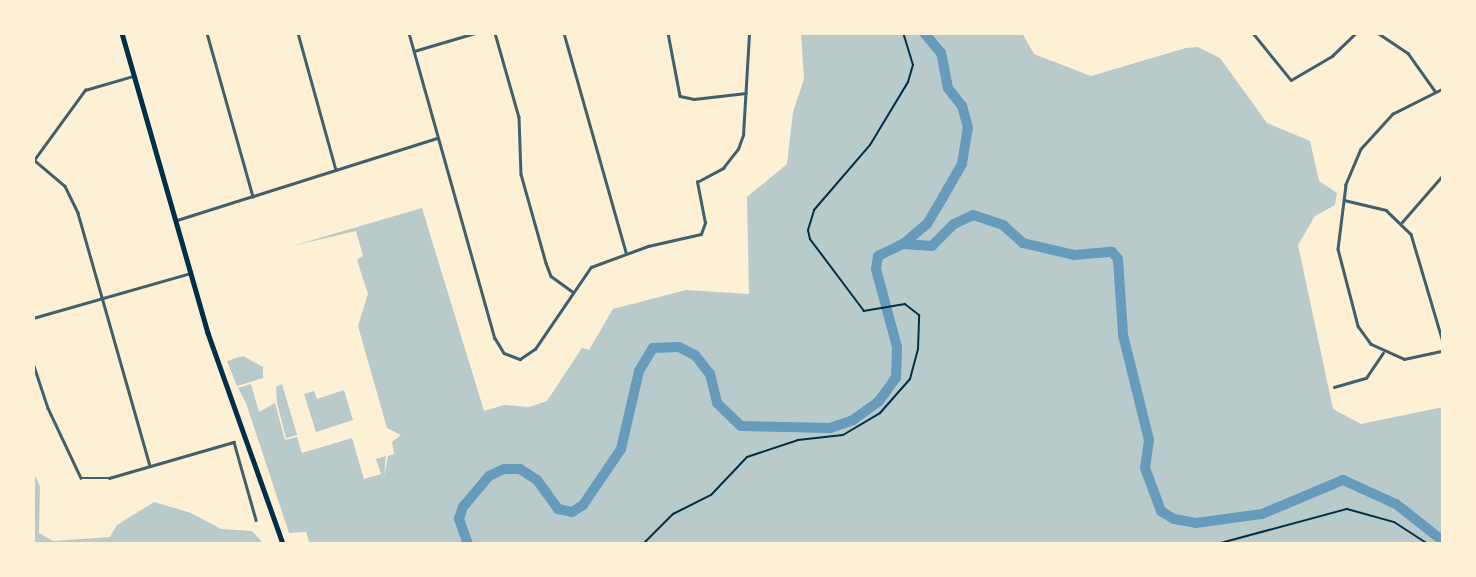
<!DOCTYPE html>
<html>
<head>
<meta charset="utf-8">
<style>
	body { margin:0 }
	#map { position:relative; width:1476px; height:577px; overflow:hidden; background:#fdf0d5; font-family:Bitter,serif }
	div>[style] { position:absolute }
	.green>* { inset:0; background:#b9caca }
	.river>* { height:10px; margin:-5px; padding:0 5px; transform-origin:5px; border-radius:5px; background:#669bbc }
	.path>* { height:2px; margin:-1px; padding:0 1px; transform-origin:1px; border-radius:1px; background:#003049 }
	.minor>* { height:2.5px; margin:-1.25px; padding:0 1.25px; transform-origin:1.25px; border-radius:1.25px; background:#3f606c }
	.secondary>* { height:4.5px; margin:-2.25px; padding:0 2.25px; transform-origin:2.25px; border-radius:2.25px; background:#003049 }
	span { translate:-50% -50%; white-space:nowrap; text-align:center; line-height:1.15; -webkit-text-stroke:5px #fdf0d5; paint-order:stroke }
	.frame { position:absolute; inset:0; border:35px solid #fdf0d5; pointer-events:none }
</style>
</head>
<body>
<div id="map">
	<div class="green">
		<div style="clip-path:polygon(801px 33px,1022px 33px,1034px 54px,1091px 76px,1186px 48px,1198px 47px,1220px 58px,1267px 123px,1310px 141px,1319px 181px,1337px 193px,1335px 205px,1315px 216px,1298px 245px,1333px 409px,1361px 424px,1443px 407px,1443px 544px,310px 544px,306px 532px,289px 533px,246px 403px,238px 388px,251px 384px,259px 412px,275px 403px,285px 440px,297px 437px,302px 453px,352px 438px,364px 479px,381px 474px,376px 459px,386px 456px,384px 476px,388px 456px,394px 454px,392px 442px,401px 435px,387px 428px,358px 326px,368px 294px,357px 260px,363px 256px,356px 231px,292px 246px,422px 208px,484px 411px,504px 405px,529px 407px,547px 401px,582px 348px,589px 350px,613px 309px,686px 290px,749px 294px,747px 197px,787px 164px,793px 112px,804px 79px)"></div>
		<div style="clip-path:polygon(243px 356px,263px 367px,263px 378px,237px 386px,227px 361px)"></div>
		<div style="clip-path:polygon(282px 384px,297px 435px,286px 438px,277px 403px,276px 387px)"></div>
		<div style="clip-path:polygon(344px 390px,353px 420px,316px 432px,304px 394px,314px 391px,317px 399px)"></div>
		<div style="clip-path:polygon(33px 471px,40px 486px,39px 533px,53px 541px,110px 537px,117px 525px,154px 502px,191px 513px,221px 529px,252px 531px,264px 544px,33px 544px)"></div>
	</div>
	<div class="river">
		<div style="left:903px;top:244px;width:31px;rotate:-40deg"></div>
		<div style="left:927px;top:224px;width:31px;rotate:-59deg"></div>
		<div style="left:943px;top:197px;width:38px;rotate:-60deg"></div>
		<div style="left:962px;top:164px;width:36px;rotate:-81deg"></div>
		<div style="left:968px;top:128px;width:23px;rotate:-105deg"></div>
		<div style="left:962px;top:106px;width:23px;rotate:-128deg"></div>
		<div style="left:948px;top:88px;width:36px;rotate:-101deg"></div>
		<div style="left:941px;top:53px;width:26px;rotate:-130deg"></div>
		<div style="left:468px;top:544px;width:27px;rotate:-110deg"></div>
		<div style="left:459px;top:519px;width:13px;rotate:-72deg"></div>
		<div style="left:463px;top:507px;width:40px;rotate:-50deg"></div>
		<div style="left:489px;top:476px;width:17px;rotate:-25deg"></div>
		<div style="left:504px;top:469px;width:16px"></div>
		<div style="left:520px;top:469px;width:20px;rotate:33deg"></div>
		<div style="left:537px;top:480px;width:36px;rotate:54deg"></div>
		<div style="left:558px;top:509px;width:14px;rotate:12deg"></div>
		<div style="left:572px;top:512px;width:13px;rotate:-32deg"></div>
		<div style="left:583px;top:505px;width:68px;rotate:-55.8deg"></div>
		<div style="left:621px;top:449px;width:80px;rotate:-77deg"></div>
		<div style="left:639px;top:371px;width:27px;rotate:-59deg"></div>
		<div style="left:653px;top:348px;width:26px;rotate:-2deg"></div>
		<div style="left:679px;top:347px;width:18px;rotate:27deg"></div>
		<div style="left:695px;top:355px;width:24px;rotate:52deg"></div>
		<div style="left:710px;top:374px;width:30px;rotate:76deg"></div>
		<div style="left:717px;top:403px;width:33px;rotate:44deg"></div>
		<div style="left:741px;top:426px;width:89px;rotate:1.3deg"></div>
		<div style="left:830px;top:428px;width:24px;rotate:-19deg"></div>
		<div style="left:853px;top:420px;width:32px;rotate:-36deg"></div>
		<div style="left:879px;top:401px;width:29px;rotate:-54deg"></div>
		<div style="left:896px;top:378px;width:31px;rotate:-88deg"></div>
		<div style="left:897px;top:347px;width:81px;rotate:-105.1deg"></div>
		<div style="left:876px;top:269px;width:13px;rotate:-81deg"></div>
		<div style="left:878px;top:256px;width:28px;rotate:-26deg"></div>
		<div style="left:903px;top:244px;width:29px;rotate:4deg"></div>
		<div style="left:932px;top:246px;width:31px;rotate:-45deg"></div>
		<div style="left:954px;top:224px;width:21px;rotate:-25deg"></div>
		<div style="left:973px;top:215px;width:32px;rotate:18deg"></div>
		<div style="left:1003px;top:225px;width:27px;rotate:42deg"></div>
		<div style="left:1023px;top:243px;width:52px;rotate:13.2deg"></div>
		<div style="left:1074px;top:255px;width:38px;rotate:-5deg"></div>
		<div style="left:1112px;top:252px;width:9px;rotate:49deg"></div>
		<div style="left:1118px;top:259px;width:76px;rotate:86.2deg"></div>
		<div style="left:1123px;top:335px;width:108px;rotate:76.1deg"></div>
		<div style="left:1149px;top:440px;width:28px;rotate:98deg"></div>
		<div style="left:1145px;top:468px;width:46px;rotate:69.6deg"></div>
		<div style="left:1161px;top:511px;width:15px;rotate:32deg"></div>
		<div style="left:1174px;top:519px;width:22px;rotate:10deg"></div>
		<div style="left:1196px;top:523px;width:67px;rotate:-7.8deg"></div>
		<div style="left:1262px;top:514px;width:88px;rotate:-22.8deg"></div>
		<div style="left:1343px;top:480px;width:58px;rotate:24.4deg"></div>
		<div style="left:1396px;top:504px;width:60px;rotate:38.2deg"></div>
	</div>
	<div class="path">
		<div style="left:643px;top:544px;width:42px;rotate:-45deg"></div>
		<div style="left:673px;top:514px;width:42px;rotate:-26.6deg"></div>
		<div style="left:711px;top:495px;width:52px;rotate:-46.5deg"></div>
		<div style="left:747px;top:457px;width:54px;rotate:-18.4deg"></div>
		<div style="left:798px;top:440px;width:45px;rotate:-6.3deg"></div>
		<div style="left:843px;top:435px;width:43px;rotate:-30.7deg"></div>
		<div style="left:880px;top:413px;width:45px;rotate:-48.6deg"></div>
		<div style="left:910px;top:379px;width:31px;rotate:-75deg"></div>
		<div style="left:918px;top:349px;width:34px;rotate:-88deg"></div>
		<div style="left:919px;top:315px;width:18px;rotate:-142deg"></div>
		<div style="left:905px;top:304px;width:42px;rotate:170.3deg"></div>
		<div style="left:864px;top:311px;width:90px;rotate:-126.9deg"></div>
		<div style="left:810px;top:239px;width:9px;rotate:-103deg"></div>
		<div style="left:808px;top:230px;width:21px;rotate:-73deg"></div>
		<div style="left:814px;top:210px;width:86px;rotate:-49.3deg"></div>
		<div style="left:870px;top:145px;width:74px;rotate:-58.9deg"></div>
		<div style="left:908px;top:82px;width:18px;rotate:-74deg"></div>
		<div style="left:913px;top:65px;width:34px;rotate:-107deg"></div>
		<div style="left:1217px;top:544px;width:135px;rotate:-15.1deg"></div>
		<div style="left:1347px;top:509px;width:49px;rotate:15.5deg"></div>
		<div style="left:1394px;top:522px;width:40px;rotate:32.9deg"></div>
	</div>
	<div class="minor">
		<div style="left:207px;top:33px;width:170px;rotate:74.3deg"></div>
		<div style="left:298px;top:33px;width:142px;rotate:74.5deg"></div>
		<div style="left:409px;top:33px;width:317px;rotate:74.3deg"></div>
		<div style="left:495px;top:338px;width:17px;rotate:59deg"></div>
		<div style="left:504px;top:353px;width:17px;rotate:21deg"></div>
		<div style="left:520px;top:359px;width:18px;rotate:-34deg"></div>
		<div style="left:535px;top:349px;width:99px;rotate:-55.7deg"></div>
		<div style="left:591px;top:267px;width:61px;rotate:-20.2deg"></div>
		<div style="left:648px;top:246px;width:54px;rotate:-12.8deg"></div>
		<div style="left:701px;top:234px;width:12px;rotate:-70deg"></div>
		<div style="left:705px;top:223px;width:42px;rotate:-101deg"></div>
		<div style="left:697px;top:182px;width:30px;rotate:-28deg"></div>
		<div style="left:723px;top:168px;width:24px;rotate:-52deg"></div>
		<div style="left:738px;top:149px;width:15px;rotate:-70deg"></div>
		<div style="left:743px;top:135px;width:102px;rotate:-86.6deg"></div>
		<div style="left:495px;top:33px;width:87px;rotate:74.1deg"></div>
		<div style="left:519px;top:117px;width:57px;rotate:88deg"></div>
		<div style="left:521px;top:174px;width:92px;rotate:74.3deg"></div>
		<div style="left:546px;top:263px;width:14px;rotate:69deg"></div>
		<div style="left:551px;top:276px;width:26px;rotate:36deg"></div>
		<div style="left:564px;top:33px;width:228px;rotate:74.2deg"></div>
		<div style="left:668px;top:33px;width:64px;rotate:79.2deg"></div>
		<div style="left:680px;top:96px;width:14px;rotate:12deg"></div>
		<div style="left:694px;top:99px;width:52px;rotate:-6.6deg"></div>
		<div style="left:1253px;top:33px;width:60px;rotate:51deg"></div>
		<div style="left:1291px;top:80px;width:48px;rotate:-30.3deg"></div>
		<div style="left:1332px;top:56px;width:33px;rotate:-44deg"></div>
		<div style="left:1378px;top:33px;width:36px;rotate:34deg"></div>
		<div style="left:1408px;top:53px;width:47px;rotate:54.6deg"></div>
		<div style="left:414px;top:51px;width:64px;rotate:-16.4deg"></div>
		<div style="left:1443px;top:89px;width:56px;rotate:153.4deg"></div>
		<div style="left:1393px;top:114px;width:47px;rotate:132.4deg"></div>
		<div style="left:1361px;top:149px;width:39px;rotate:113deg"></div>
		<div style="left:1346px;top:185px;width:64px;rotate:97.1deg"></div>
		<div style="left:1338px;top:249px;width:80px;rotate:75.4deg"></div>
		<div style="left:1358px;top:326px;width:22px;rotate:54deg"></div>
		<div style="left:1371px;top:344px;width:36px;rotate:24deg"></div>
		<div style="left:1404px;top:359px;width:40px;rotate:-12deg"></div>
		<div style="left:33px;top:159px;width:42px;rotate:40.2deg"></div>
		<div style="left:65px;top:186px;width:30px;rotate:64deg"></div>
		<div style="left:78px;top:213px;width:263px;rotate:74.1deg"></div>
		<div style="left:34px;top:160px;width:87px;rotate:-53.9deg"></div>
		<div style="left:85px;top:90px;width:50px;rotate:-16.3deg"></div>
		<div style="left:1344px;top:200px;width:43px;rotate:13.4deg"></div>
		<div style="left:1386px;top:210px;width:35px;rotate:44deg"></div>
		<div style="left:1411px;top:234px;width:113px;rotate:73.5deg"></div>
		<div style="left:177px;top:220px;width:273px;rotate:-17.5deg"></div>
		<div style="left:1402px;top:222px;width:62px;rotate:-48.9deg"></div>
		<div style="left:33px;top:318px;width:164px;rotate:-15.9deg"></div>
		<div style="left:33px;top:363px;width:47px;rotate:71.6deg"></div>
		<div style="left:48px;top:408px;width:77px;rotate:64.8deg"></div>
		<div style="left:81px;top:478px;width:28px"></div>
		<div style="left:109px;top:478px;width:130px;rotate:-16.1deg"></div>
		<div style="left:234px;top:442px;width:81px;rotate:74.2deg"></div>
		<div style="left:1334px;top:387px;width:33px;rotate:-16deg"></div>
		<div style="left:1366px;top:378px;width:30px;rotate:-56deg"></div>
	</div>
	<div class="secondary">
		<div style="left:122px;top:33px;width:312px;rotate:74deg"></div>
		<div style="left:208px;top:333px;width:224px;rotate:70.4deg"></div>
	</div>
	<div class="frame"></div>
</div>
</body>
</html>
